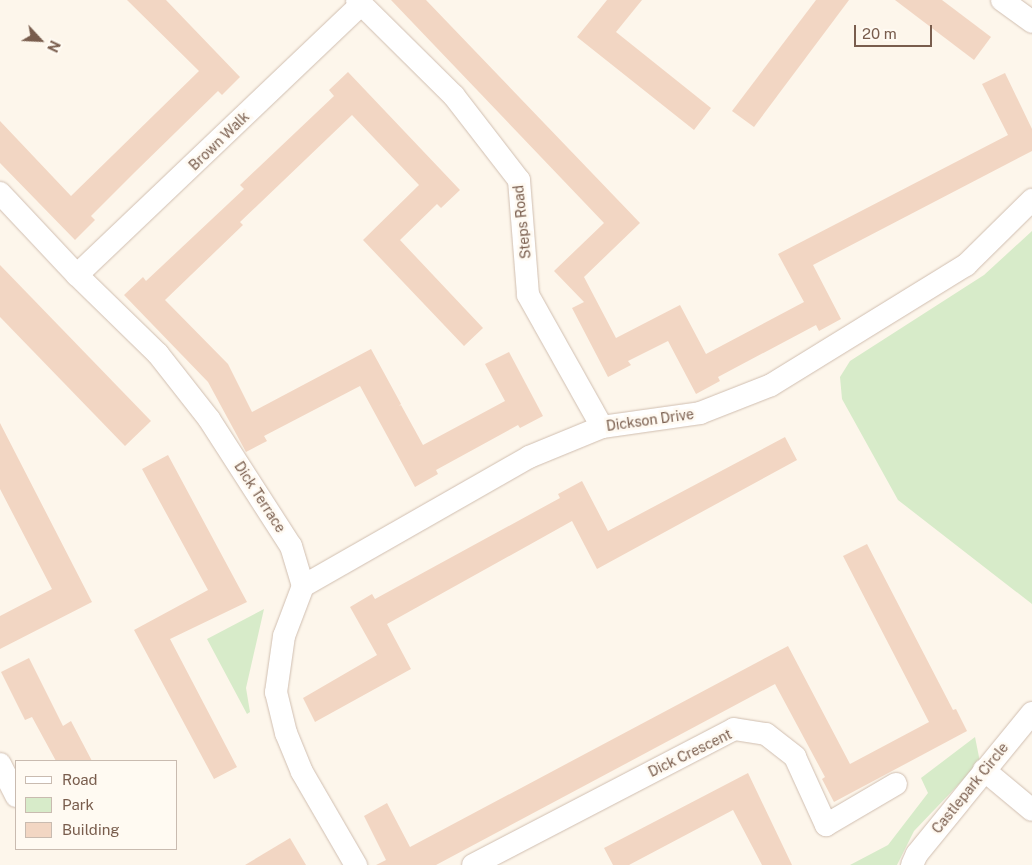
<!DOCTYPE html>
<html>
<head>
<meta charset="utf-8">
<style>
	body { margin:0 }
	#map { position:relative; width:1032px; height:865px; overflow:hidden; background:#fdf6eb; font-family:"Public Sans",sans-serif }
	div>[style] { position:absolute }
	.green>* { inset:0; background:#d7ebc9 }
	.building>* { inset:0; background:#f2d6c3 }
	.roads { filter:drop-shadow(0 0 1px #d0beb0) drop-shadow(0 0 1px #d0beb0) }
	.street>* { height:22px; margin:-11px; padding:0 11px; transform-origin:11px; border-radius:11px; background:#fff }
	span { translate:-50% -50%; white-space:nowrap; text-align:center; line-height:1.15; -webkit-text-stroke:5px #fffaf2; paint-order:stroke }
	.street-label { font-size:14px; color:#795d4d }
	.legend { position:absolute; left:15px; top:760px; width:162px; height:90px; box-sizing:border-box; background:#fffaf2; border:1px solid #c9bbb0; margin:0; padding:6px 9px; list-style:none; font-size:15px; color:#795d4d }
	.legend li { display:flex; align-items:center; gap:10px; height:25px }
	.legend b { width:25px; border:1px solid #c9bbb0 }
	.north { position:absolute; left:15px; top:15px; width:50px; height:50px; -webkit-text-stroke:4px #fffaf2; paint-order:stroke; rotate:115deg; font-size:14px; font-weight:700; line-height:20px; text-align:center; color:#795d4d }
	.north::after { content:''; display:block; margin:auto; width:18px; height:22px; background:#795d4d; clip-path:polygon(50% 0,100% 100%,50% 72%,0 100%) }
	.scale { position:absolute; left:854px; top:25px; width:78px; height:22px; box-sizing:border-box; border:2px solid #795d4d; border-top:0; padding-left:6px; font-size:15px; line-height:18px; white-space:nowrap; color:#795d4d; -webkit-text-stroke:4px #fffaf2; paint-order:stroke }
</style>
</head>
<body>
<div id="map">
	<div class="green">
		<div style="clip-path:polygon(1032px 231px,1032px 604px,898px 500px,842px 399px,840px 377px,850px 361px,984px 275px)"></div>
		<div style="clip-path:polygon(264px 609px,246px 688px,250px 712px,247px 714px,207px 639px)"></div>
		<div style="clip-path:polygon(975px 737px,980px 762px,914px 831px,897px 865px,850px 865px,888px 845px,928px 793px,921px 778px)"></div>
	</div>
	<div class="building">
		<div style="clip-path:polygon(127px 0,166px 0,240px 77px,222px 95px,218px 91px,135px 172px,91px 216px,95px 220px,75px 240px,0 163px,0 121px,71px 196px,199px 71px)"></div>
		<div style="clip-path:polygon(391px 0,426px 0,640px 223px,584px 277px,616px 338px,680px 305px,706px 354px,804px 302px,778px 254px,1008px 135px,982px 84px,1005px 73px,1032px 129px,1032px 151px,813px 265px,841px 319px,819px 331px,816px 325px,718px 377px,720px 381px,696px 394px,668px 341px,628px 361px,631px 365px,608px 377px,572px 308px,584px 302px,554px 271px,604px 223px)"></div>
		<div style="clip-path:polygon(607px 0,642px 0,616px 32px,711px 108px,694px 130px,577px 37px)"></div>
		<div style="clip-path:polygon(816px 0,849px 0,754px 127px,732px 111px)"></div>
		<div style="clip-path:polygon(895px 0,942px 0,991px 37px,974px 60px)"></div>
		<div style="clip-path:polygon(348px 72px,460px 190px,441px 208px,437px 204px,400px 240px,483px 328px,464px 346px,363px 240px,419px 185px,352px 115px,240px 222px,243px 225px,165px 300px,228px 364px,252px 412px,371px 349px,401px 404px,399px 406px,401px 405px,423px 445px,505px 401px,485px 364px,509px 352px,543px 416px,520px 428px,518px 425px,436px 470px,438px 474px,415px 487px,360px 386px,264px 436px,267px 441px,246px 452px,208px 382px,124px 295px,143px 277px,146px 281px,244px 189px,240px 185px,334px 96px,329px 90px)"></div>
		<div style="clip-path:polygon(0 265px,151px 421px,125px 446px,0 317px)"></div>
		<div style="clip-path:polygon(0 423px,92px 602px,0 649px,0 616px,52px 589px,0 489px)"></div>
		<div style="clip-path:polygon(785px 437px,797px 460px,597px 569px,572px 521px,387px 624px,411px 669px,315px 722px,303px 698px,377px 655px,350px 607px,372px 594px,375px 599px,560px 498px,558px 494px,582px 481px,608px 531px)"></div>
		<div style="clip-path:polygon(168px 455px,247px 602px,170px 639px,237px 767px,214px 779px,134px 630px,208px 590px,142px 469px)"></div>
		<div style="clip-path:polygon(867px 544px,953px 710px,956px 709px,967px 731px,834px 802px,822px 779px,825px 777px,775px 684px,436px 865px,376px 865px,386px 860px,364px 816px,387px 803px,410px 847px,788px 646px,850px 764px,929px 722px,843px 556px)"></div>
		<div style="clip-path:polygon(29px 658px,63px 726px,71px 721px,92px 761px,56px 761px,32px 717px,25px 720px,1px 672px)"></div>
		<div style="clip-path:polygon(748px 773px,792px 865px,762px 865px,733px 810px,629px 865px,613px 865px,604px 848px)"></div>
		<div style="clip-path:polygon(290px 838px,306px 865px,245px 865px)"></div>
	</div>
	<div class="roads">
		<div class="street">
			<div style="left:357px;top:0;width:136px;rotate:44.7deg"></div>
			<div style="left:454px;top:96px;width:106px;rotate:52.3deg"></div>
			<div style="left:519px;top:180px;width:115px;rotate:85.5deg"></div>
			<div style="left:528px;top:295px;width:151px;rotate:60.7deg"></div>
			<div style="left:1002px;top:0;width:37px;rotate:36deg"></div>
			<div style="left:0;top:193px;width:112px;rotate:46.8deg"></div>
			<div style="left:77px;top:275px;width:113px;rotate:44.3deg"></div>
			<div style="left:158px;top:354px;width:83px;rotate:51.9deg"></div>
			<div style="left:209px;top:419px;width:151px;rotate:57.2deg"></div>
			<div style="left:291px;top:546px;width:42px;rotate:73.3deg"></div>
			<div style="left:303px;top:586px;width:53px;rotate:110.8deg"></div>
			<div style="left:284px;top:636px;width:57px;rotate:98.1deg"></div>
			<div style="left:276px;top:692px;width:42px;rotate:76.3deg"></div>
			<div style="left:286px;top:733px;width:42px;rotate:67.7deg"></div>
			<div style="left:302px;top:772px;width:108px;rotate:59.9deg"></div>
			<div style="left:77px;top:275px;width:392px;rotate:-43.6deg"></div>
			<div style="left:303px;top:586px;width:260px;rotate:-29.7deg"></div>
			<div style="left:529px;top:457px;width:79px;rotate:-22.3deg"></div>
			<div style="left:602px;top:427px;width:99px;rotate:-8.1deg"></div>
			<div style="left:700px;top:413px;width:76px;rotate:-21.5deg"></div>
			<div style="left:771px;top:385px;width:229px;rotate:-31.6deg"></div>
			<div style="left:966px;top:265px;width:93px;rotate:-44.6deg"></div>
			<div style="left:0;top:764px;width:36px;rotate:63deg"></div>
			<div style="left:984px;top:770px;width:62px;rotate:39.8deg"></div>
			<div style="left:473px;top:865px;width:294px;rotate:-27.5deg"></div>
			<div style="left:734px;top:729px;width:32px;rotate:9deg"></div>
			<div style="left:766px;top:734px;width:37px;rotate:38deg"></div>
			<div style="left:795px;top:757px;width:75px;rotate:65.5deg"></div>
			<div style="left:826px;top:825px;width:81px;rotate:-30.4deg"></div>
			<div style="left:912px;top:865px;width:12px;rotate:-66deg"></div>
			<div style="left:917px;top:854px;width:182px;rotate:-50.8deg"></div>
		</div>
	</div>
	<div class="street-label">
		<span style="left:219px;top:141px;rotate:-44deg">Brown Walk</span>
		<span style="left:522px;top:222px;rotate:-96deg">Steps Road</span>
		<span style="left:650px;top:420px;rotate:-8deg">Dickson Drive</span>
		<span style="left:260px;top:497px;rotate:57deg">Dick Terrace</span>
		<span style="left:690px;top:753px;rotate:-26deg">Dick Crescent</span>
		<span style="left:970px;top:788px;rotate:-51deg">Castlepark Circle</span>
	</div>
	<ul class="legend">
	<li><b style="height:6px;background:#fff"></b>Road</li>
	<li><b style="height:14px;background:#d7ebc9"></b>Park</li>
	<li><b style="height:14px;background:#f2d6c3"></b>Building</li>
	</ul>
	<div class="north">N</div>
	<div class="scale">20 m</div>
</div>
</body>
</html>
